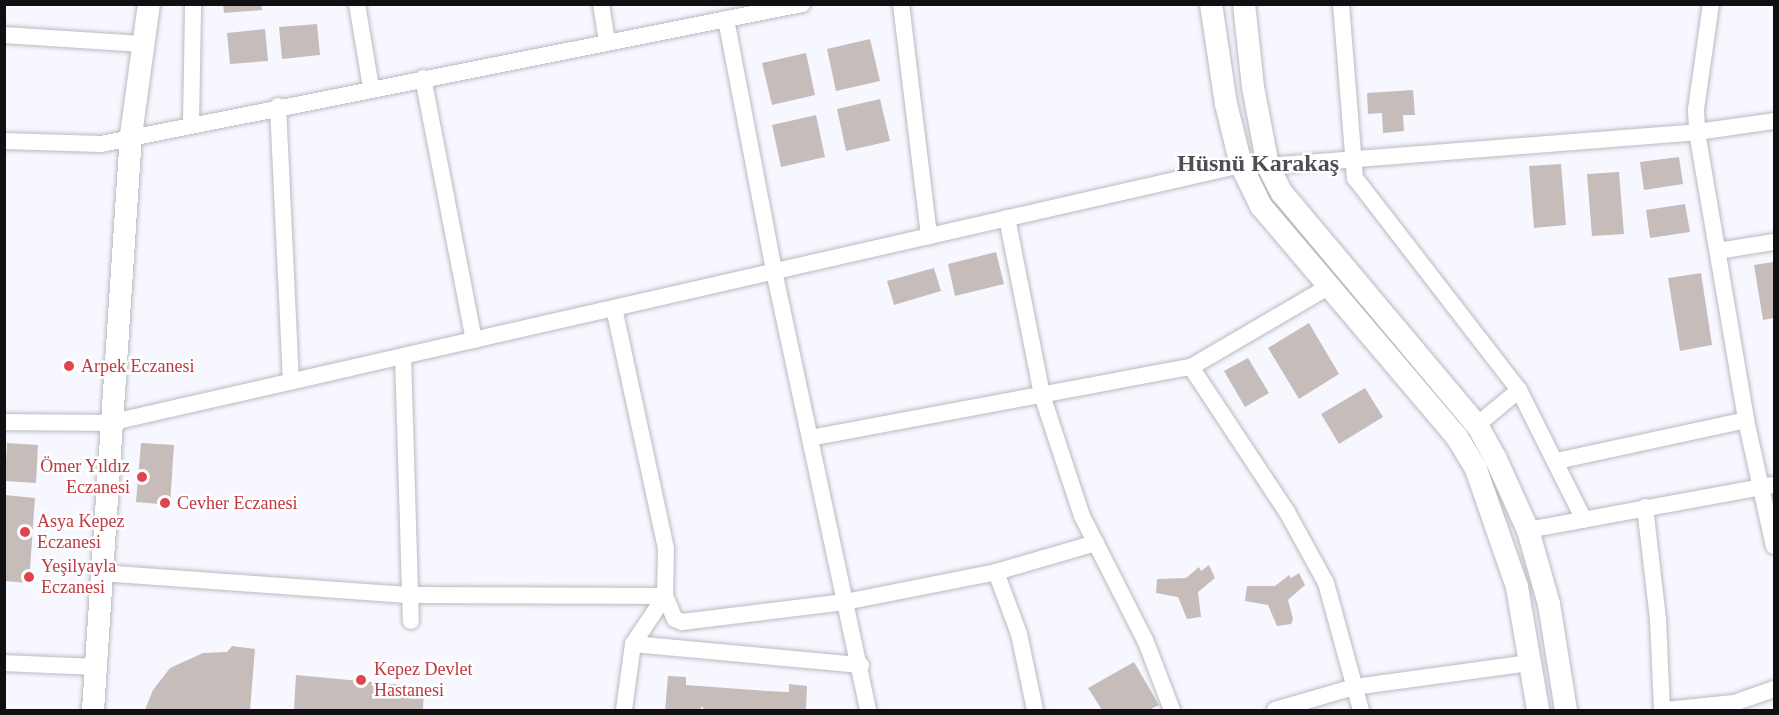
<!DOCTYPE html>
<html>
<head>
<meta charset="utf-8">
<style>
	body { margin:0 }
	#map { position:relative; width:1779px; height:715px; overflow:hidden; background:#f7f8ff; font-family:Georgia,serif }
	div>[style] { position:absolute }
	.building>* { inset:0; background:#c6bdbb }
	.roads { filter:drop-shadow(0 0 2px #b9bac2) drop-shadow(0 0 2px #b9bac2) }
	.street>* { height:16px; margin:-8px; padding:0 8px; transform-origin:8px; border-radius:8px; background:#fff }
	.secondary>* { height:22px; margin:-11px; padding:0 11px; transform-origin:11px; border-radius:11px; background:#fff }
	.dots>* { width:16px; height:16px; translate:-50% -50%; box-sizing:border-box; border:3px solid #fff; border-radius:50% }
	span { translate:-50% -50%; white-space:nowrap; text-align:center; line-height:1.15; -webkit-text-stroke:5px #fff; paint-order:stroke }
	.health-label { font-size:18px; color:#be3a42 }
	.left { translate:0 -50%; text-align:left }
	.right { translate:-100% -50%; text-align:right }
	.district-label { font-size:24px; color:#4e4f55; font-weight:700 }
	.frame { position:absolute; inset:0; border:6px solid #101013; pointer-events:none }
</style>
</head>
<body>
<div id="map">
	<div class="building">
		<div style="clip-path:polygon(223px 4px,261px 4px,262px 10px,224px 13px)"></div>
		<div style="clip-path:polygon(317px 24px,320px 55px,282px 59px,279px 27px)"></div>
		<div style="clip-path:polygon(265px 29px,268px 61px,230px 64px,227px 33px)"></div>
		<div style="clip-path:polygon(870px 39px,880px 81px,836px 91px,827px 49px)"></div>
		<div style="clip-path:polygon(806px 53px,815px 95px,772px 105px,762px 63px)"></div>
		<div style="clip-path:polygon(1413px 90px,1415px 115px,1403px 115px,1404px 131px,1383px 133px,1382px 113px,1368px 114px,1367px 93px)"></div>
		<div style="clip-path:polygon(880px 99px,890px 141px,846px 151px,837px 109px)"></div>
		<div style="clip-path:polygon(816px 115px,825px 157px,781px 167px,772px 125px)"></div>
		<div style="clip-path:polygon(1679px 157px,1683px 184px,1644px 190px,1640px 162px)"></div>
		<div style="clip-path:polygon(1561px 164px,1566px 225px,1534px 228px,1529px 166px)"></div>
		<div style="clip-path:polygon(1619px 172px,1624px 234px,1592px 236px,1587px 174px)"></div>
		<div style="clip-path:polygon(1685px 204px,1690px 232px,1650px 238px,1646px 210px)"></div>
		<div style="clip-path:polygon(996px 252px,1004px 284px,955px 296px,948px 264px)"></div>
		<div style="clip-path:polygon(1774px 262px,1774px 318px,1763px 320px,1754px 265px)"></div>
		<div style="clip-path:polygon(934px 268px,941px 291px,894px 305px,887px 281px)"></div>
		<div style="clip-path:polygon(1701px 273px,1712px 345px,1680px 351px,1668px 278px)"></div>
		<div style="clip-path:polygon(1309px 323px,1339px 374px,1299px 399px,1268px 348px)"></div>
		<div style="clip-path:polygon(1248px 358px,1269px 393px,1245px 407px,1224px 371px)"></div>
		<div style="clip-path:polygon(1365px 388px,1383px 417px,1339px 444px,1321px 414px)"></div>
		<div style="clip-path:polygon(7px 443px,38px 445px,36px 483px,5px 481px)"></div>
		<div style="clip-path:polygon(141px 443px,174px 445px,170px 505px,136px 502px)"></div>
		<div style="clip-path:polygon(5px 495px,35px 498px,29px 583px,4px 581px)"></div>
		<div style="clip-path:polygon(1209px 565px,1215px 578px,1198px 592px,1201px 617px,1187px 619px,1178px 597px,1156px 593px,1157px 579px,1186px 578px,1199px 567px,1201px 571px)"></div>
		<div style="clip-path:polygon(1299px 573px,1305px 585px,1288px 600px,1293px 619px,1291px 624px,1277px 626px,1268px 605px,1245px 601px,1247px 586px,1275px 586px,1289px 575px,1291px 578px)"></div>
		<div style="clip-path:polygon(232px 646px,255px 649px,250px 710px,145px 710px,153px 690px,170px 668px,203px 653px,227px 652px)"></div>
		<div style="clip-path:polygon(1134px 662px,1159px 705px,1149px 710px,1102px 710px,1088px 688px)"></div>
		<div style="clip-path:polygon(296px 675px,424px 687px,423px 710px,294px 710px)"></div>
		<div style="clip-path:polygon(668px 676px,686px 677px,686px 685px,767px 691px,789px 692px,789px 684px,807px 686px,806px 710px,705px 710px,701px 706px,701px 710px,665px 710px)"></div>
	</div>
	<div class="roads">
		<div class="street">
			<div style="left:357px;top:4px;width:85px;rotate:80.5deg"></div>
			<div style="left:601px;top:4px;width:38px;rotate:81deg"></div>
			<div style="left:901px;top:4px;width:234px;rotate:83.1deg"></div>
			<div style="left:1341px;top:4px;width:175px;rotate:85.4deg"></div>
			<div style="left:1355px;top:178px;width:268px;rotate:52.3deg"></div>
			<div style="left:1519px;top:390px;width:145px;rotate:63.4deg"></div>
			<div style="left:1711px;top:4px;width:107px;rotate:98.1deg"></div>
			<div style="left:1696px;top:110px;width:22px;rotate:87deg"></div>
			<div style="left:1697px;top:132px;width:292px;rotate:80.3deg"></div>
			<div style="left:1746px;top:420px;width:129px;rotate:77.5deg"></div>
			<div style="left:726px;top:19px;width:257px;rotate:79.2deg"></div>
			<div style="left:774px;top:271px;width:449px;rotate:77.9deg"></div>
			<div style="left:4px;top:35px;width:138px;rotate:3.7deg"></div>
			<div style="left:423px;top:78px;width:267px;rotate:79deg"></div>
			<div style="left:278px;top:106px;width:275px;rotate:87.3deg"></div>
			<div style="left:191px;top:123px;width:119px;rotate:-89deg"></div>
			<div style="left:4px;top:141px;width:97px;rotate:1.8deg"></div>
			<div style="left:101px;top:144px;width:715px;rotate:-11.29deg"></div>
			<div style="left:1268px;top:166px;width:430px;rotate:-4.5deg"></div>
			<div style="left:1697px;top:132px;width:78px;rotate:-8.1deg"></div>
			<div style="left:1007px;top:218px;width:180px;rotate:78.8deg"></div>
			<div style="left:1042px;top:395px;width:127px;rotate:71.7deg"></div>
			<div style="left:1082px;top:516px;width:141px;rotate:63.1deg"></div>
			<div style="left:1146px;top:642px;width:73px;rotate:69.1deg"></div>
			<div style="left:1718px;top:251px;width:57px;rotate:-9.1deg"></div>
			<div style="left:614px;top:308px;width:247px;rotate:77.8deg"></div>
			<div style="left:666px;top:549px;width:47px;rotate:91.2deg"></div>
			<div style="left:665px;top:596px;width:58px;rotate:123.7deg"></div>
			<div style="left:633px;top:644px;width:67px;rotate:97.8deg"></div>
			<div style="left:403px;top:356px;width:265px;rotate:88.3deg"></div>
			<div style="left:1191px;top:367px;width:174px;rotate:56.5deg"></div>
			<div style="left:1287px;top:512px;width:81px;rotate:61.2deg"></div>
			<div style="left:1326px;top:583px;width:132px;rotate:74.6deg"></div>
			<div style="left:4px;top:422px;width:105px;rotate:0.5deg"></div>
			<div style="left:109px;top:423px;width:1161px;rotate:-12.84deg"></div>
			<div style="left:1477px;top:425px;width:55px;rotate:-39.8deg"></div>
			<div style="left:810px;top:438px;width:388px;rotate:-10.6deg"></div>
			<div style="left:1191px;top:367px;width:159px;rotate:-30.3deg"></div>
			<div style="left:1557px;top:461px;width:193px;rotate:-12.2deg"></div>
			<div style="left:1645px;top:507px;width:113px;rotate:83.4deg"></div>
			<div style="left:1658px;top:619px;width:91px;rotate:87.5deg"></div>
			<div style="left:1528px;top:530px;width:250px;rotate:-10.4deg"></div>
			<div style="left:996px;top:572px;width:66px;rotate:69.6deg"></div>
			<div style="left:1019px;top:634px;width:78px;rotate:78.1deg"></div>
			<div style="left:101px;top:573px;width:311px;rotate:4.1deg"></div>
			<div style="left:411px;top:595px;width:254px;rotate:0.2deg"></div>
			<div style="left:665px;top:596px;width:25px;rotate:67deg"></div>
			<div style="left:675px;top:619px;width:8px;rotate:23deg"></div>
			<div style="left:682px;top:622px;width:164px;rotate:-7deg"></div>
			<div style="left:845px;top:602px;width:154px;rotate:-11.2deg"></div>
			<div style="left:996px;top:572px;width:104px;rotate:-16.2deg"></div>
			<div style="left:633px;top:644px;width:229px;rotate:5.3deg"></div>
			<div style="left:4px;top:663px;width:91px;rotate:2.5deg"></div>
			<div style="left:1275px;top:710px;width:82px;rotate:-16.2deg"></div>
			<div style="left:1354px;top:687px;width:178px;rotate:-7.8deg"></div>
			<div style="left:1666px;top:710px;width:68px;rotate:-5.9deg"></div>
			<div style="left:1734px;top:703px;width:42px;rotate:-19.3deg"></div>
		</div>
		<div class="secondary">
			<div style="left:1211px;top:4px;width:101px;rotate:81.5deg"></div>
			<div style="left:1226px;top:104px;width:63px;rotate:76.2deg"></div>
			<div style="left:1241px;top:165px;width:46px;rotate:64deg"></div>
			<div style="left:1261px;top:206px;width:303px;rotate:49.7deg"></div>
			<div style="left:1457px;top:437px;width:37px;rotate:59deg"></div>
			<div style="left:1476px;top:469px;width:125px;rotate:70.8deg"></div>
			<div style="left:1517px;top:587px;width:125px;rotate:80.3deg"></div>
			<div style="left:1244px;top:4px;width:83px;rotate:83.8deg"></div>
			<div style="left:1253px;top:87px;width:80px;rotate:79.2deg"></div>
			<div style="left:1268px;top:166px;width:30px;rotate:63deg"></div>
			<div style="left:1282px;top:193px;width:303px;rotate:50deg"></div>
			<div style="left:1477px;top:425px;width:37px;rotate:61deg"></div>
			<div style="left:1495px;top:457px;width:80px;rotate:65.7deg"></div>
			<div style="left:1528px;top:530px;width:77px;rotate:74.2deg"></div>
			<div style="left:1549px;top:604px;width:107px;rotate:80.9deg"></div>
			<div style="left:93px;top:710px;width:576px;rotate:-86.22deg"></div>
			<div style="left:131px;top:135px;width:132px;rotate:-82.2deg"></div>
		</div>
	</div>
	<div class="dots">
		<div style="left:69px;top:366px;background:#e0444e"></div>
		<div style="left:142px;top:477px;background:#e0444e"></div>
		<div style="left:165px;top:503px;background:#e0444e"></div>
		<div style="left:25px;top:532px;background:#e0444e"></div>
		<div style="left:29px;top:577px;background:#e0444e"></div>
		<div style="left:361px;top:680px;background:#e0444e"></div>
	</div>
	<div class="health-label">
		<span class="left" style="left:81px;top:366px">Arpek Eczanesi</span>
		<span class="right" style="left:130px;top:477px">Ömer Yıldız<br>Eczanesi</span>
		<span class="left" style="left:177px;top:503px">Cevher Eczanesi</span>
		<span class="left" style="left:37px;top:532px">Asya Kepez<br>Eczanesi</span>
		<span class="left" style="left:41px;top:577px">Yeşilyayla<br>Eczanesi</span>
		<span class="left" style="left:374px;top:680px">Kepez Devlet<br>Hastanesi</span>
	</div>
	<div class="district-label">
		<span style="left:1258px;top:164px">Hüsnü Karakaş</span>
	</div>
	<div class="frame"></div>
</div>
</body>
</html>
